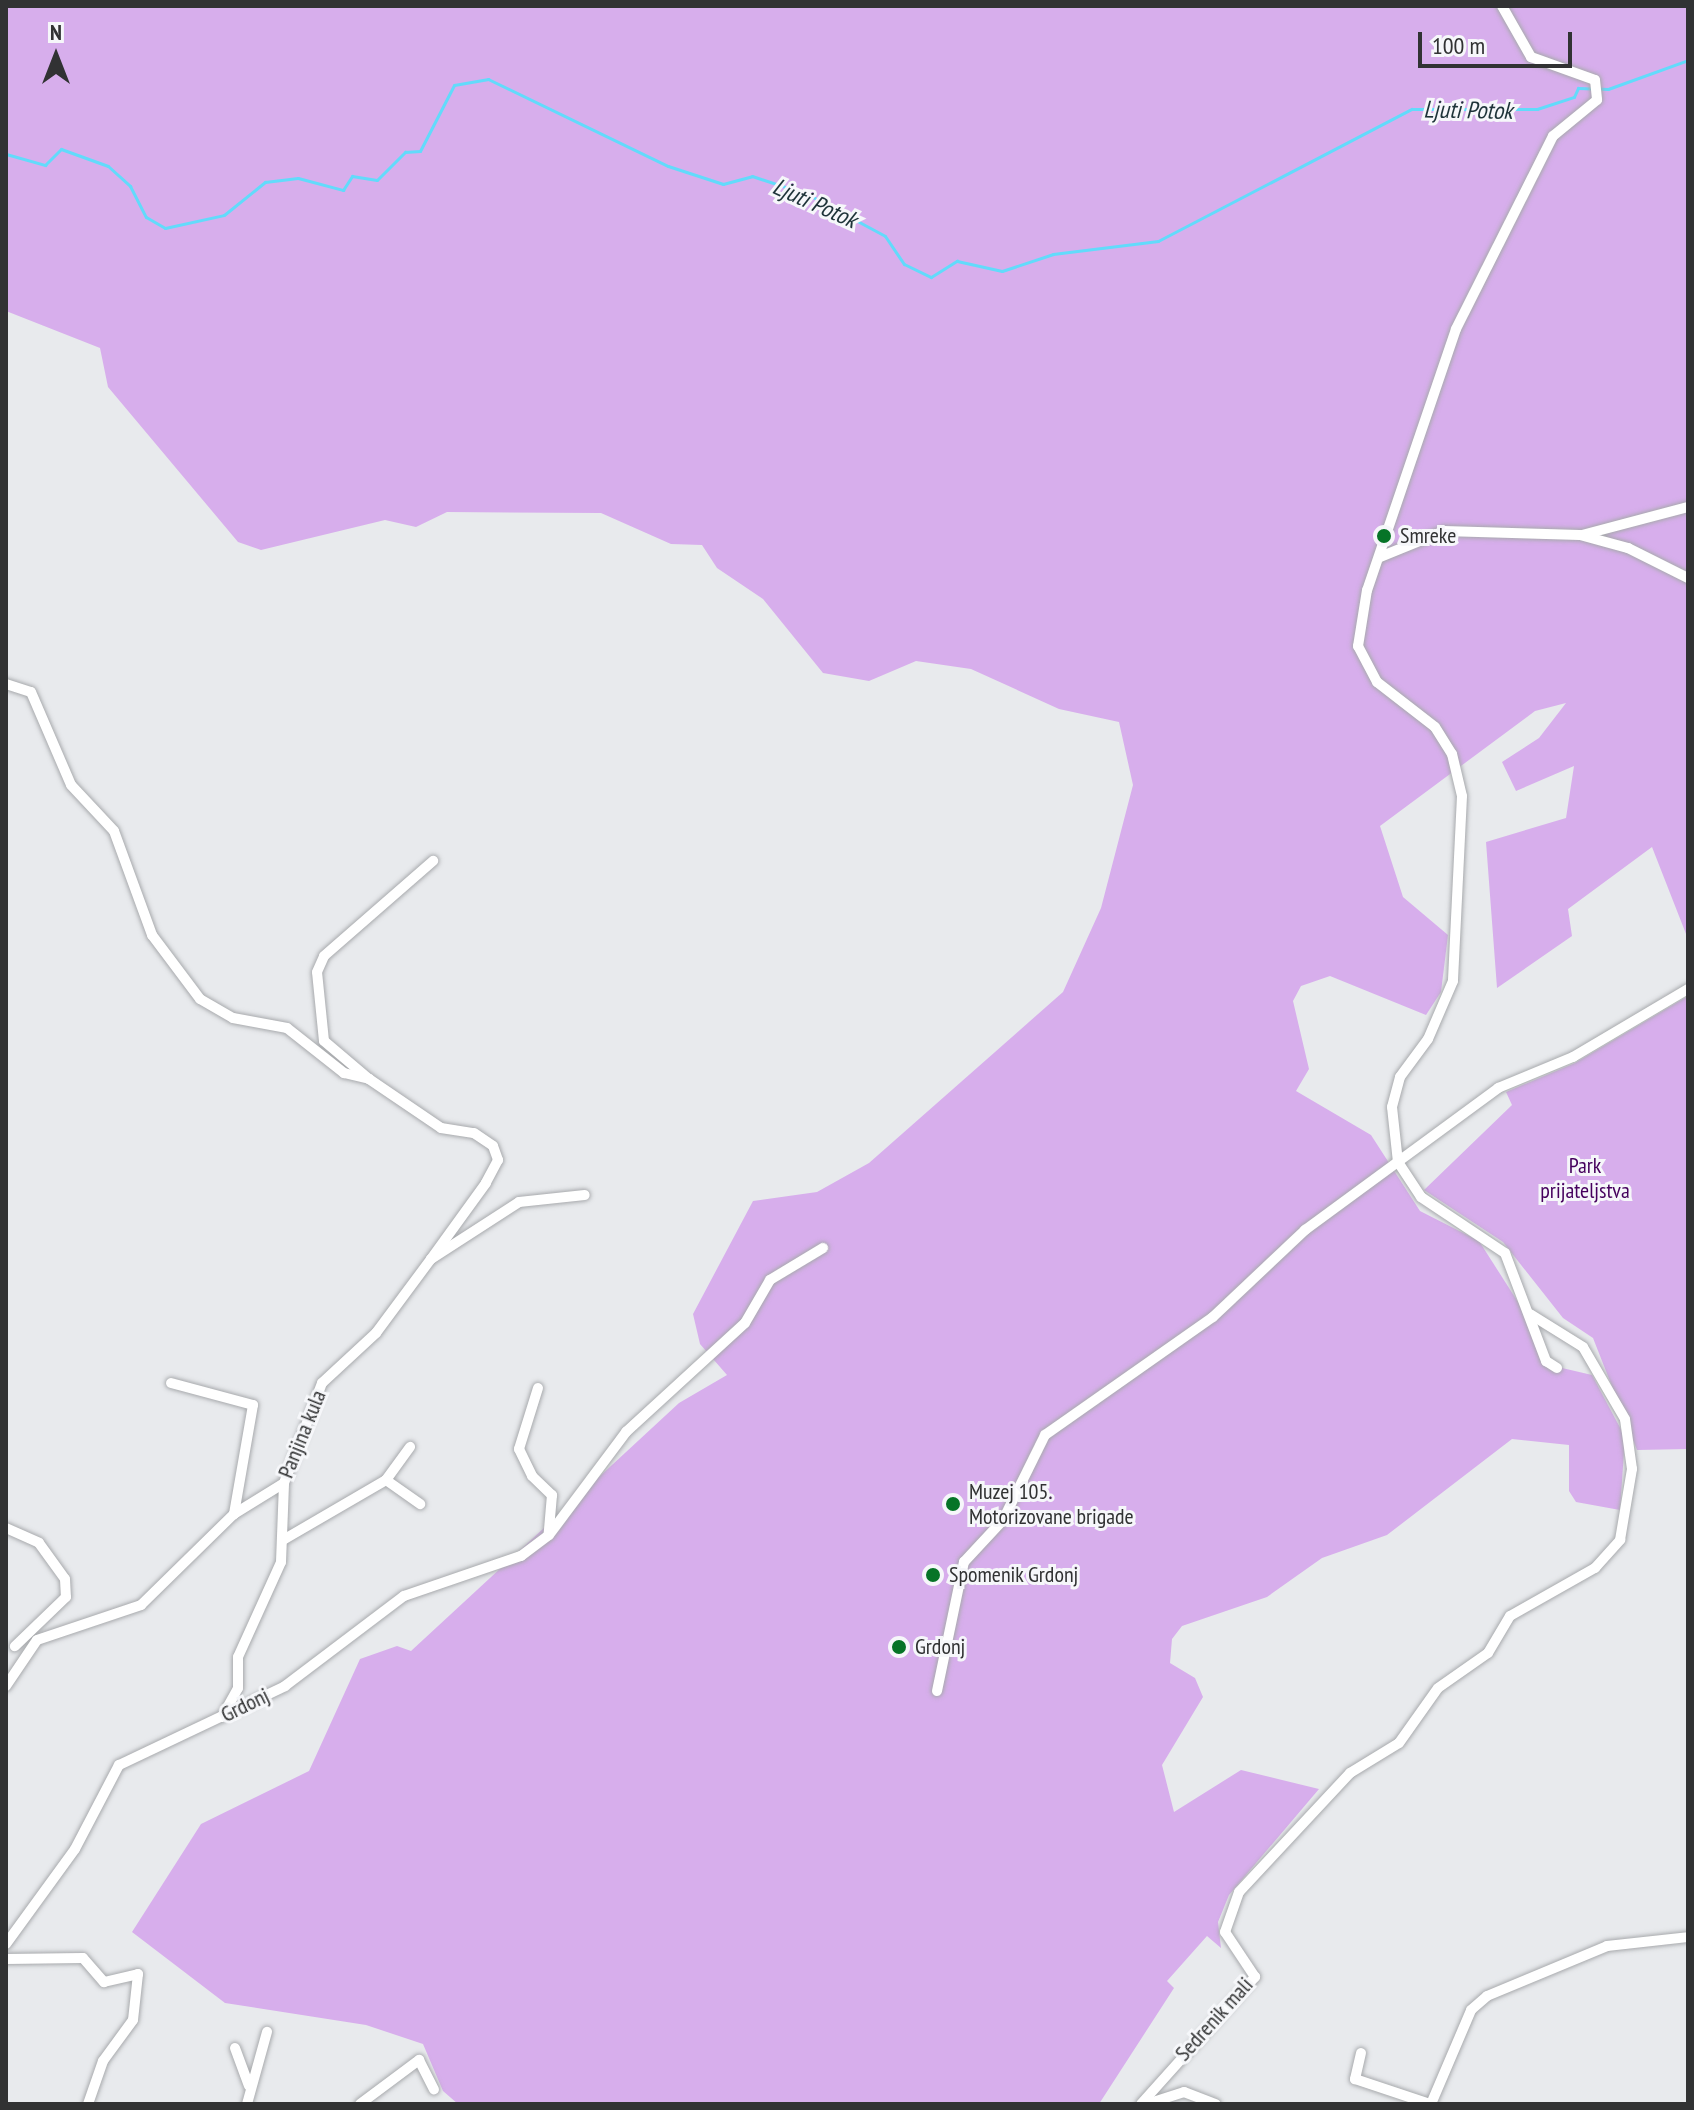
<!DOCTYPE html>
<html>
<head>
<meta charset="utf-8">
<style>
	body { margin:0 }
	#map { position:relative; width:1694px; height:2110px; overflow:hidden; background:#e8eaed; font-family:"PT Sans Narrow",sans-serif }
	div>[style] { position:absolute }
	.green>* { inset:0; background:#d7aeec }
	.stream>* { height:3px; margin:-1.5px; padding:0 1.5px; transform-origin:1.5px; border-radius:1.5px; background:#62dbfb }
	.roads { filter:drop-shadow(0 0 2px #a8aaad) drop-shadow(0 0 2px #a8aaad) }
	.minor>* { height:10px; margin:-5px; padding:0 5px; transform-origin:5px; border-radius:5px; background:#fff }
	.dots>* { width:22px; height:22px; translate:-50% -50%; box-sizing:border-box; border:4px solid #f6f7fa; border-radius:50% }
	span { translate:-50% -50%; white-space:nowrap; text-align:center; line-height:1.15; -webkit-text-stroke:6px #f6f7fa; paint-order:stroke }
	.poi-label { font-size:22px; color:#313233 }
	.left { translate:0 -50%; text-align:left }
	.park-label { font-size:22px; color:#45005d }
	.street-label { font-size:22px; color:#313233 }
	.water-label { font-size:24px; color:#1e3339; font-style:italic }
	.frame { position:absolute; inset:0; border:8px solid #313233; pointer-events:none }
	.north { position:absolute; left:16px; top:16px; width:80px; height:80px; -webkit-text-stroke:6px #f6f7fa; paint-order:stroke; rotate:0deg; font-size:22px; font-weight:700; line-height:32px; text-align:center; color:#313233 }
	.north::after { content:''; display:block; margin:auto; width:28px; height:36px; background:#313233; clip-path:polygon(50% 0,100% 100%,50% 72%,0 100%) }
	.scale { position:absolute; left:1418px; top:32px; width:154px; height:36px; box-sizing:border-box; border:4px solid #313233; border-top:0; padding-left:10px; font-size:24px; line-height:28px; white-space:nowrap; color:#313233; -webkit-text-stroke:6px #f6f7fa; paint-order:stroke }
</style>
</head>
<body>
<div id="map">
	<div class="green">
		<div style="clip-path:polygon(6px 6px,1688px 6px,1688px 939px,1652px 847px,1568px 909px,1572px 936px,1497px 988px,1486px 842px,1566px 818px,1574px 766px,1516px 791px,1502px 762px,1539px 738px,1566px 703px,1535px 711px,1380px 826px,1403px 897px,1448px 935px,1441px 992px,1426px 1015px,1330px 976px,1301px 986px,1293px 1001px,1309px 1069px,1296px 1091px,1371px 1135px,1420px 1211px,1479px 1241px,1525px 1313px,1545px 1364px,1592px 1375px,1625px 1437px,1620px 1510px,1576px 1502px,1569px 1491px,1569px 1445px,1512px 1439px,1387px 1535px,1322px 1558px,1267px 1597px,1182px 1626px,1172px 1639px,1170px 1663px,1195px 1678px,1203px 1697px,1162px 1765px,1174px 1812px,1241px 1770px,1319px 1789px,1229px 1895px,1218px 1922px,1221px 1948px,1207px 1936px,1167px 1981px,1174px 1988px,1099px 2104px,458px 2104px,443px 2091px,423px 2044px,366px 2025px,225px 2003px,132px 1932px,201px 1824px,309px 1771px,360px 1659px,397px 1646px,411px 1651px,679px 1403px,727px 1375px,700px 1344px,693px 1314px,753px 1201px,817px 1192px,869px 1163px,1063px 992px,1101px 908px,1133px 785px,1119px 722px,1059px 709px,971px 669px,916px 661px,869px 681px,823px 673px,763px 599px,717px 568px,702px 545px,671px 544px,601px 513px,447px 512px,416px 527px,385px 520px,261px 550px,238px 542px,108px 387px,100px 348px,6px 311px)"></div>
		<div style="clip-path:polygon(1688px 996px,1688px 1449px,1637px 1450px,1593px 1338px,1563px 1318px,1503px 1242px,1424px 1190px,1512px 1105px,1506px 1092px,1575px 1063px)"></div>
	</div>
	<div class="stream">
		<div style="left:6px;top:154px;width:41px;rotate:15.8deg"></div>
		<div style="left:45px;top:165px;width:23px;rotate:-45deg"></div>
		<div style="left:61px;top:149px;width:50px;rotate:19.9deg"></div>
		<div style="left:108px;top:166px;width:30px;rotate:42deg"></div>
		<div style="left:130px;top:186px;width:35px;rotate:63deg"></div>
		<div style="left:146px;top:217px;width:22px;rotate:30deg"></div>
		<div style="left:165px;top:228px;width:60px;rotate:-12.4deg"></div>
		<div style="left:224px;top:215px;width:53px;rotate:-38.8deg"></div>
		<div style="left:265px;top:182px;width:33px;rotate:-7deg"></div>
		<div style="left:298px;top:178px;width:47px;rotate:14.9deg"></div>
		<div style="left:343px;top:190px;width:17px;rotate:-57deg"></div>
		<div style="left:352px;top:176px;width:25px;rotate:9deg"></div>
		<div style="left:377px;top:180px;width:40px;rotate:-45deg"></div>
		<div style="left:405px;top:152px;width:15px;rotate:-4deg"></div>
		<div style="left:420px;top:151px;width:74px;rotate:-62.7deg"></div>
		<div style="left:454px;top:85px;width:35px;rotate:-10deg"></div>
		<div style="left:488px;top:79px;width:200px;rotate:25.8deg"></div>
		<div style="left:668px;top:166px;width:58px;rotate:18.1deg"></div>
		<div style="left:723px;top:184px;width:30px;rotate:-15deg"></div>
		<div style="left:752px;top:176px;width:60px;rotate:18.4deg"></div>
		<div style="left:809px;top:195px;width:86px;rotate:28.3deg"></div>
		<div style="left:885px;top:236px;width:34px;rotate:56deg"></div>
		<div style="left:904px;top:264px;width:30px;rotate:26deg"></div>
		<div style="left:931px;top:277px;width:31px;rotate:-32deg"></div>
		<div style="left:957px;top:261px;width:46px;rotate:12.5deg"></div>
		<div style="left:1002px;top:271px;width:54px;rotate:-18.4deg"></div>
		<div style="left:1053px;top:254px;width:106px;rotate:-7.1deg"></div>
		<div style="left:1158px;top:241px;width:286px;rotate:-27.5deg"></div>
		<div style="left:1412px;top:109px;width:125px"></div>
		<div style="left:1537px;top:109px;width:39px;rotate:-18deg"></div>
		<div style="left:1574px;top:97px;width:10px;rotate:-66deg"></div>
		<div style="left:1578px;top:88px;width:30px;rotate:2deg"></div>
		<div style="left:1608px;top:89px;width:85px;rotate:-19.9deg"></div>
	</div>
	<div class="roads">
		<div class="minor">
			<div style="left:1502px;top:6px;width:59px;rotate:60.4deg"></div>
			<div style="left:1531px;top:57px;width:68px;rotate:19.8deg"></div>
			<div style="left:1595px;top:80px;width:20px;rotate:84deg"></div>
			<div style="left:1597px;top:100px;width:57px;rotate:140.7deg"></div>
			<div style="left:1553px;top:136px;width:216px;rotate:116.7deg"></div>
			<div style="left:1456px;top:329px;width:276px;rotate:108.8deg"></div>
			<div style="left:1367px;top:590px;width:57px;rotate:99.1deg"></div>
			<div style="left:1358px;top:646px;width:41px;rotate:62.2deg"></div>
			<div style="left:1377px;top:682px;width:73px;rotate:37.8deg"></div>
			<div style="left:1435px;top:727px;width:32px;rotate:58deg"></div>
			<div style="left:1452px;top:754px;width:43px;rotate:76.6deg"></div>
			<div style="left:1462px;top:796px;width:185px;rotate:92.8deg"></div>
			<div style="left:1453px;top:981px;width:63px;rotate:113.3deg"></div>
			<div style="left:1428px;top:1039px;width:47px;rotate:126.4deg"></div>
			<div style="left:1400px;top:1077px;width:31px;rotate:105deg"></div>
			<div style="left:1392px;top:1107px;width:55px;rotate:83.8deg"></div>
			<div style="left:1398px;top:1162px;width:42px;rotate:56.7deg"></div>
			<div style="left:1421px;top:1197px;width:101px;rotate:33.7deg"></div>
			<div style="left:1505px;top:1253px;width:116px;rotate:69.2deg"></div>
			<div style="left:1546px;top:1361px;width:13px;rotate:32deg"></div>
			<div style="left:1582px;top:535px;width:110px;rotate:-14.8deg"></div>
			<div style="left:1380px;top:557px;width:69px;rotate:-22.1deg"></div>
			<div style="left:1444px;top:531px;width:136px;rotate:1.7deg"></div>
			<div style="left:1580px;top:535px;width:50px;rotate:15.2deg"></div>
			<div style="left:1628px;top:548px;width:67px;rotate:26.6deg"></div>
			<div style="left:6px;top:684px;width:26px;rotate:18deg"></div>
			<div style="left:31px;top:692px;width:101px;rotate:66.7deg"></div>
			<div style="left:71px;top:785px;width:63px;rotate:46.9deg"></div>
			<div style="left:114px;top:831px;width:111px;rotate:69.9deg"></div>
			<div style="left:152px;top:935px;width:80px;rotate:53.1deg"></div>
			<div style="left:200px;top:999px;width:38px;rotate:30deg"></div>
			<div style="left:233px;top:1018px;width:55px;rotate:10.5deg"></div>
			<div style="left:287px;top:1028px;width:73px;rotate:38.3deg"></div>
			<div style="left:344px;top:1073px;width:26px;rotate:13deg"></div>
			<div style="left:369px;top:1079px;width:87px;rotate:34.2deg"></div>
			<div style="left:441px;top:1128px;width:33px;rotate:9deg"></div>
			<div style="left:474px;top:1133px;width:23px;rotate:34deg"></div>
			<div style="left:493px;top:1146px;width:15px;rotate:70deg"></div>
			<div style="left:498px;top:1160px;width:26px;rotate:118deg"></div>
			<div style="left:486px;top:1183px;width:94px;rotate:125.9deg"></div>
			<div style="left:369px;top:1079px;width:59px;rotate:-139.8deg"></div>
			<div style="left:324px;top:1041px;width:69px;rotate:-95.8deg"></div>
			<div style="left:317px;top:972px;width:17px;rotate:-66deg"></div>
			<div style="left:324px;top:956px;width:145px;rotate:-41.1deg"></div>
			<div style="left:171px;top:1383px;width:85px;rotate:15deg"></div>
			<div style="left:253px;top:1405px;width:111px;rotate:99.9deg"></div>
			<div style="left:538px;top:1388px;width:64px;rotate:107.3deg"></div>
			<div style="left:519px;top:1449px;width:30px;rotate:64deg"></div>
			<div style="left:532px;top:1476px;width:28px;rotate:44deg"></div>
			<div style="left:552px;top:1495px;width:38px;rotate:95deg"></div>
			<div style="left:386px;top:1480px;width:41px;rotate:-54deg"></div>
			<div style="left:6px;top:1528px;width:36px;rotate:24deg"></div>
			<div style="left:39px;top:1543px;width:44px;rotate:54.2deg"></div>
			<div style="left:65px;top:1579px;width:18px;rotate:87deg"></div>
			<div style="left:66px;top:1597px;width:71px;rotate:136.1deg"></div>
			<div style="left:283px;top:1540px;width:119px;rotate:-30.2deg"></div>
			<div style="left:386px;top:1480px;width:42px;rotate:35.2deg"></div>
			<div style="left:6px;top:1686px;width:55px;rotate:-56deg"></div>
			<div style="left:37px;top:1640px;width:110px;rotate:-18.6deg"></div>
			<div style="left:141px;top:1605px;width:130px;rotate:-44.4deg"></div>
			<div style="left:234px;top:1514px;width:59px;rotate:-31.8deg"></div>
			<div style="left:284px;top:1483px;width:107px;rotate:-69.2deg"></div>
			<div style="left:322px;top:1383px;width:74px;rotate:-42.8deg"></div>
			<div style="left:376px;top:1333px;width:92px;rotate:-53.4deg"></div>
			<div style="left:431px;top:1259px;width:105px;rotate:-32.9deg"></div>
			<div style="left:519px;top:1202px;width:66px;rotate:-6.1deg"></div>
			<div style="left:937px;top:1691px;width:132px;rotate:-78.2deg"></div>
			<div style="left:964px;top:1562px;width:57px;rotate:-47.1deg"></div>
			<div style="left:1003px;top:1520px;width:95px;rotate:-63.7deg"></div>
			<div style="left:1045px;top:1435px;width:205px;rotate:-35.1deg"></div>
			<div style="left:1213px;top:1317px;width:127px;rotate:-43.4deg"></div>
			<div style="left:1305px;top:1230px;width:240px;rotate:-36.3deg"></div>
			<div style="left:1498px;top:1088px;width:81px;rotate:-22.5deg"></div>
			<div style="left:1573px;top:1057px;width:134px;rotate:-30.6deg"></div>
			<div style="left:222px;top:1717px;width:33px;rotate:-61deg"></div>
			<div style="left:238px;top:1688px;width:31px;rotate:-90deg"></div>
			<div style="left:238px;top:1657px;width:104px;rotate:-65.6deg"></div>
			<div style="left:281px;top:1562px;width:79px;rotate:-87.8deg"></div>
			<div style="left:6px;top:1944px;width:117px;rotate:-54deg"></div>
			<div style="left:75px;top:1849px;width:95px;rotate:-62.4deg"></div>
			<div style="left:119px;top:1765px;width:184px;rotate:-25.4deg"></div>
			<div style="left:285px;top:1686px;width:149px;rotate:-37.1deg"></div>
			<div style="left:404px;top:1596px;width:124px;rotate:-18.9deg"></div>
			<div style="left:521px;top:1556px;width:35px;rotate:-37deg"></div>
			<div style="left:549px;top:1535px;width:129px;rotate:-53.2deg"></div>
			<div style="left:626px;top:1432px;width:161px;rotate:-42.5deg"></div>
			<div style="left:745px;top:1323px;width:50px;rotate:-59.8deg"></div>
			<div style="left:770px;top:1280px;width:62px;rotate:-31.1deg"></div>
			<div style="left:6px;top:1959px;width:77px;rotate:-0.7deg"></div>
			<div style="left:83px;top:1958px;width:32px;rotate:49deg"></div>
			<div style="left:104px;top:1982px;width:35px;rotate:-13deg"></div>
			<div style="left:138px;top:1974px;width:46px;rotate:96.2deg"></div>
			<div style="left:133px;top:2020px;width:51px;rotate:126.2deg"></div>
			<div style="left:103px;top:2061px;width:46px;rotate:109.2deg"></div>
			<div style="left:235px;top:2048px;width:40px;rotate:69.8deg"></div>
			<div style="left:1361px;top:2053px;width:27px;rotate:103deg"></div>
			<div style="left:1355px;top:2079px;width:79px;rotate:18.4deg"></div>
			<div style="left:247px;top:2104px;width:75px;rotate:-74.5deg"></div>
			<div style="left:360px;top:2104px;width:74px;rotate:-36.7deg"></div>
			<div style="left:419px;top:2060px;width:33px;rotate:63deg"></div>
			<div style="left:1141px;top:2104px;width:171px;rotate:-48.1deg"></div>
			<div style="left:1255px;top:1977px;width:54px;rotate:-123.7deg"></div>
			<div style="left:1225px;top:1932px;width:42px;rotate:-70.7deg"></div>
			<div style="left:1239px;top:1892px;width:163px;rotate:-47deg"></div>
			<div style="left:1350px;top:1773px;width:57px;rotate:-31.5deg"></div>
			<div style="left:1399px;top:1743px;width:67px;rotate:-54.7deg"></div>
			<div style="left:1438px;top:1688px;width:61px;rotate:-35deg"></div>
			<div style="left:1488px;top:1653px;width:43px;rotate:-59.3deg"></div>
			<div style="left:1510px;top:1616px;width:98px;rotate:-29.5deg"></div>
			<div style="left:1595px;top:1568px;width:38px;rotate:-48deg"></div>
			<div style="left:1620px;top:1540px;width:72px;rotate:-80.4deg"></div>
			<div style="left:1632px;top:1469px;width:50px;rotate:-98deg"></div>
			<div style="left:1625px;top:1419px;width:83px;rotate:-120.3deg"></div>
			<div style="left:1583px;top:1347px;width:62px;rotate:-148.1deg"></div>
			<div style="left:1147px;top:2104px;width:39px;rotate:-18deg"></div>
			<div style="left:1184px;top:2092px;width:34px;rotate:21deg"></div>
			<div style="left:1431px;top:2104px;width:102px;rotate:-66.9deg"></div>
			<div style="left:1471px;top:2010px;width:21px;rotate:-41deg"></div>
			<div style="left:1487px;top:1996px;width:130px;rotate:-22.6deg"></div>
			<div style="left:1607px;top:1946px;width:81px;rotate:-6.3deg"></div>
		</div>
	</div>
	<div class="dots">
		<div style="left:1384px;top:536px;background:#067427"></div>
		<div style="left:953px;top:1504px;background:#067427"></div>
		<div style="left:933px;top:1575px;background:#067427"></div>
		<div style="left:899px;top:1647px;background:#067427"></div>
	</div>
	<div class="poi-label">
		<span class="left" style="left:1400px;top:536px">Smreke</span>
		<span class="left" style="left:969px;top:1504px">Muzej 105.<br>Motorizovane brigade</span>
		<span class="left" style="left:949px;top:1575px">Spomenik Grdonj</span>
		<span class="left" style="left:915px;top:1647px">Grdonj</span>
	</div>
	<div class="park-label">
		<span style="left:1585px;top:1178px">Park<br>prijateljstva</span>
	</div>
	<div class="street-label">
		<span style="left:302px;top:1434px;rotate:-68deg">Panjina kula</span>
		<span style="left:245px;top:1705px;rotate:-26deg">Grdonj</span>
		<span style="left:1214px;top:2019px;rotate:-48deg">Sedrenik mali</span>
	</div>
	<div class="water-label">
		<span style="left:1468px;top:110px;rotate:1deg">Ljuti Potok</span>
		<span style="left:815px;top:203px;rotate:24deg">Ljuti Potok</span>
	</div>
	<div class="frame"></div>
	<div class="north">N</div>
	<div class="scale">100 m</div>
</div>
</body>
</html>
